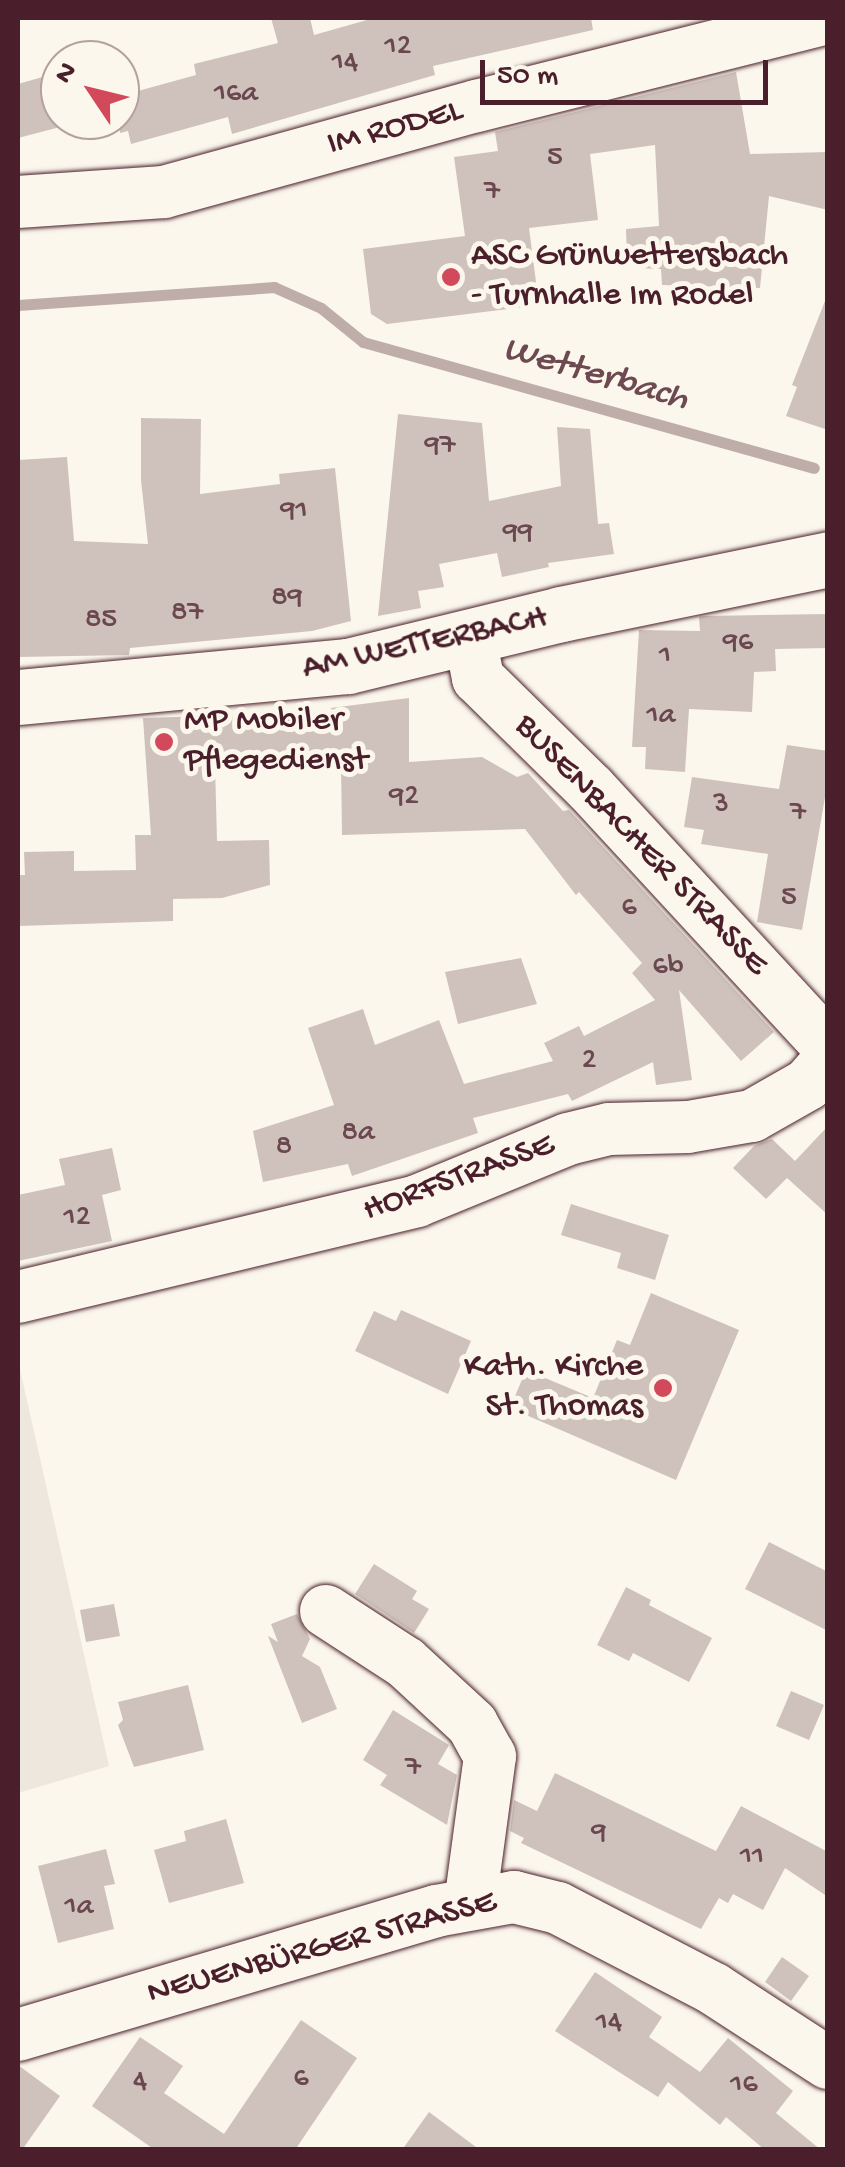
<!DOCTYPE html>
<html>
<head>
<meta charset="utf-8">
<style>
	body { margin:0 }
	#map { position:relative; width:845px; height:2167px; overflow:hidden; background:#fbf7ec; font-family:"Gochi Hand",sans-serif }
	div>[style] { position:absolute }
	.built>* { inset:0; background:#eee7de }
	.stream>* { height:11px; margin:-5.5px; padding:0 5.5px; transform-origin:5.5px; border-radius:5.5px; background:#bfadaa }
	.building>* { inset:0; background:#cfc2bc }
	.roads { filter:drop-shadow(0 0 2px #4a1f2b) drop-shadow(0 0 2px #4a1f2b) }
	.minor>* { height:52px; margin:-26px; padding:0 26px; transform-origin:26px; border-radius:26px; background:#fbf7ec }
	.major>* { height:55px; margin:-27.5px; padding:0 27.5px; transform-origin:27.5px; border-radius:27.5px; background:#fbf7ec }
	.dots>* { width:28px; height:28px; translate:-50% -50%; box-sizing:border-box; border:5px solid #fbf7ec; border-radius:50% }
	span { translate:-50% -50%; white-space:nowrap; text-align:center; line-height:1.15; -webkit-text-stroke:10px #fbf7ec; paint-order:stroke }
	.number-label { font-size:30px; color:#6b484f }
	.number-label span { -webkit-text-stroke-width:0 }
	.street-label { font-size:35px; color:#4a1f2b }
	.poi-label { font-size:35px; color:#4a1f2b }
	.left { translate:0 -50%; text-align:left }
	.right { translate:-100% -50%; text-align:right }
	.water-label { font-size:38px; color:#6d4a51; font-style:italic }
	.frame { position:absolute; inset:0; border:20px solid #4a1f2b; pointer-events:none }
	.north { position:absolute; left:40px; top:40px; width:100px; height:100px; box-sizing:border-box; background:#fbf7ec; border:2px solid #b4a19f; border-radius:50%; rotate:305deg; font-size:28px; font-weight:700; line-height:40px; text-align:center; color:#4a1f2b }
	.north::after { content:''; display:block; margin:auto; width:35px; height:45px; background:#d1495b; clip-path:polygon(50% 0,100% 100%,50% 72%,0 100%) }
	.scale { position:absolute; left:480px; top:60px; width:288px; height:45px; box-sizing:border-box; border:5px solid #4a1f2b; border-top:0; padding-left:12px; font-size:30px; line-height:35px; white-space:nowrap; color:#4a1f2b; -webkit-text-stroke:8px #fbf7ec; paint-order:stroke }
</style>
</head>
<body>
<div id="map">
	<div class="built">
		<div style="clip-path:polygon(19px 1365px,109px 1766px,18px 1793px,18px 1366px)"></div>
	</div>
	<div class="stream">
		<div style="left:18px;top:305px;width:257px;rotate:-4deg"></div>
		<div style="left:274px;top:287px;width:51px;rotate:24.1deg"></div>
		<div style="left:321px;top:308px;width:54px;rotate:39deg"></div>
		<div style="left:363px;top:342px;width:468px;rotate:15.6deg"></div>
	</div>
	<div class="building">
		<div style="clip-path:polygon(271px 18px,310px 18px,314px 35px,374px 18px,591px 18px,593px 30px,433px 66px,435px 75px,232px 134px,228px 117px,131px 144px,128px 131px,120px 133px,120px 96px,196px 75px,194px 64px,278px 43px)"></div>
		<div style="clip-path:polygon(60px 72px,60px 127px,18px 138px,18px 84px)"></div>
		<div style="clip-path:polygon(736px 72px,750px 154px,828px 152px,828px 210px,769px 196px,760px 288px,662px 285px,661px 269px,635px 268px,635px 259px,627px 259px,626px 229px,659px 226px,655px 145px,590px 154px,598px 220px,529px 228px,539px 305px,387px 324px,371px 314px,363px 249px,465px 236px,454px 157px,498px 151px,495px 132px)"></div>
		<div style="clip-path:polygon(825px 301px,828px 301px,828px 430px,786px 416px,797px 387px,792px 385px)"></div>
		<div style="clip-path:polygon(398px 414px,482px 423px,489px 501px,561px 486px,557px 427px,590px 429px,598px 524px,609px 523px,614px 554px,548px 563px,549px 567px,502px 577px,497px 553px,439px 564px,444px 587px,418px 591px,421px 608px,378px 616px)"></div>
		<div style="clip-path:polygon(141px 418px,201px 419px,200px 494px,280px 484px,279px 474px,335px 468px,351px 621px,312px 631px,130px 648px,129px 655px,18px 657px,18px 460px,67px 457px,74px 541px,148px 544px,141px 480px)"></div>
		<div style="clip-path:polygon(828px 614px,828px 648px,775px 649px,776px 671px,754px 672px,752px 712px,689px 709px,685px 772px,645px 769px,646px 747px,632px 747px,639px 630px,700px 631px,699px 617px,704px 616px)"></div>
		<div style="clip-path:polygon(409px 698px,409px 762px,482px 757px,517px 777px,528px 773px,563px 811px,569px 810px,774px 1032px,741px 1061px,679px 990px,692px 1080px,656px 1085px,653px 1062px,572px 1101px,568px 1094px,473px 1118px,478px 1133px,352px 1176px,348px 1164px,263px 1182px,253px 1131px,334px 1105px,308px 1028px,363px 1009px,375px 1045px,439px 1020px,464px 1084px,553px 1061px,544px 1043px,579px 1026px,584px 1036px,655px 1000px,632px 973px,642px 963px,579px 892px,576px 895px,525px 829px,342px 835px,341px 763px,215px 765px,217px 841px,269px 840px,270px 885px,222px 898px,173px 899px,173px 921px,18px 926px,18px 875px,25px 875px,24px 852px,74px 851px,74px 871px,136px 870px,135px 835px,151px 835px,143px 718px,331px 712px,331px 708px)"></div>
		<div style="clip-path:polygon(787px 745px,828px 751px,828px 780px,802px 930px,757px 922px,768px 854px,701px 844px,704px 830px,684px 827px,692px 777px,779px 789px)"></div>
		<div style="clip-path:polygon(521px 958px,537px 1004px,458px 1024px,445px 972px)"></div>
		<div style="clip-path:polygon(828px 1126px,828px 1215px,787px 1178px,766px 1199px,733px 1168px,754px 1146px,772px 1139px,795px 1161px)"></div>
		<div style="clip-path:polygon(112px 1148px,121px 1190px,102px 1195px,112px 1241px,18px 1261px,18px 1195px,65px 1185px,59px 1159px)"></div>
		<div style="clip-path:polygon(571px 1204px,669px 1235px,655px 1280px,617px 1268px,621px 1253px,561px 1235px)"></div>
		<div style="clip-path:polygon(651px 1293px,739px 1330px,676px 1480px,510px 1408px,526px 1370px,593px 1398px,617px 1340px,630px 1345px)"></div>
		<div style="clip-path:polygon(401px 1310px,471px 1341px,448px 1394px,355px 1351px,374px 1311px,396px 1321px)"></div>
		<div style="clip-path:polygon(769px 1542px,828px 1572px,828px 1631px,745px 1589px)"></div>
		<div style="clip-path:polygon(374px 1564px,417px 1591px,412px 1599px,429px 1609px,414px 1633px,355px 1594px)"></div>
		<div style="clip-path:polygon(626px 1587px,651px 1600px,649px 1605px,712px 1638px,689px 1682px,633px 1653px,629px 1661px,597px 1645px)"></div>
		<div style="clip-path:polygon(114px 1604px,120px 1636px,86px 1642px,80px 1610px)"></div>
		<div style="clip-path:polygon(297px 1614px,310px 1639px,302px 1656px,320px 1667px,337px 1709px,302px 1723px,268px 1636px,278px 1642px,271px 1624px)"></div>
		<div style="clip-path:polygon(188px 1685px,204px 1750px,134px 1767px,118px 1725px,123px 1720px,118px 1702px)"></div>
		<div style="clip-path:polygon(791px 1691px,824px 1705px,809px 1740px,776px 1726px)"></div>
		<div style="clip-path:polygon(393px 1710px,449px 1745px,438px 1764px,457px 1775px,447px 1825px,380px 1785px,387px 1775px,363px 1760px)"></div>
		<div style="clip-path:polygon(555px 1773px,716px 1851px,741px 1806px,828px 1852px,828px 1897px,785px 1868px,763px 1910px,733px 1894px,728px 1903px,719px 1898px,701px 1929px,521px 1843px,524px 1838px,510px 1831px,514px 1800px,537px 1811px)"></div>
		<div style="clip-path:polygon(226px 1819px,244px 1883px,169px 1903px,154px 1850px,186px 1841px,184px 1831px)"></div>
		<div style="clip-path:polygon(106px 1849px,115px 1884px,104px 1886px,114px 1929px,58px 1943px,38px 1866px)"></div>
		<div style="clip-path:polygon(782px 1957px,809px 1976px,791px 2001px,765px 1982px)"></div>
		<div style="clip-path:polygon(595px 1972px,662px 2017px,649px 2037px,700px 2072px,728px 2038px,793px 2091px,776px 2113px,821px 2150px,765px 2150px,726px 2117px,720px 2125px,668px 2082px,658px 2097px,555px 2031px)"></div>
		<div style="clip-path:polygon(301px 2020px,357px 2058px,295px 2150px,155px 2150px,92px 2106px,140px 2037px,183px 2066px,164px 2093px,224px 2134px)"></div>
		<div style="clip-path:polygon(18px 2065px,60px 2096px,22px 2150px,18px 2150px)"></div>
		<div style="clip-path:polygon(429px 2112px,480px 2150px,402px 2150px)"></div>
	</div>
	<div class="roads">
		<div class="minor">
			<div style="left:18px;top:202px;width:146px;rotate:-3.9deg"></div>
			<div style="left:164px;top:192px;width:325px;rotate:-15.4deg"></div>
			<div style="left:477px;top:106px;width:362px;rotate:-14.1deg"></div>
			<div style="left:470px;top:638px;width:41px;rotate:78.7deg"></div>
			<div style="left:478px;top:678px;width:158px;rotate:44.5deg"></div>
			<div style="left:591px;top:789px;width:350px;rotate:47.3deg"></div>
			<div style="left:18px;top:1297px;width:410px;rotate:-13.5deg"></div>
			<div style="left:417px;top:1201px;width:163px;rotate:-22.3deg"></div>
			<div style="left:568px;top:1139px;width:42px;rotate:-13.7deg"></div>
			<div style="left:609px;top:1129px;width:79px;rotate:-1.5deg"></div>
			<div style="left:688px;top:1127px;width:65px;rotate:-9.8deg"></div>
			<div style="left:752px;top:1116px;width:64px;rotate:-29.7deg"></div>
			<div style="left:808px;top:1084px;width:30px;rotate:-49deg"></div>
			<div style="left:326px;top:1611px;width:95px;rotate:33deg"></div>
			<div style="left:406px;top:1663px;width:90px;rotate:42.7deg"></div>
			<div style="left:472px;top:1724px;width:37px;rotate:61deg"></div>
			<div style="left:490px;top:1756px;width:148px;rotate:97.7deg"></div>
			<div style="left:18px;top:2035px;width:436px;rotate:-16.5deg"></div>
			<div style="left:436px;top:1911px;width:79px;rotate:-10.2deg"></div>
			<div style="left:514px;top:1897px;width:45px;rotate:14deg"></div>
			<div style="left:558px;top:1908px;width:176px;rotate:27.4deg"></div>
			<div style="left:714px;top:1989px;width:136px;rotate:33deg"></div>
		</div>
		<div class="major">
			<div style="left:18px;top:697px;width:331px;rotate:-5.4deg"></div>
			<div style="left:348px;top:666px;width:219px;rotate:-13.7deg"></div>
			<div style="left:561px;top:614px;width:273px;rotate:-11.6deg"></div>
		</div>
	</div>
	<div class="dots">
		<div style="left:451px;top:277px;background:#d1495b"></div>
		<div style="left:164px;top:742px;background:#d1495b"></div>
		<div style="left:663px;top:1388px;background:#d1495b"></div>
	</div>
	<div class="number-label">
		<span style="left:398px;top:48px">12</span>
		<span style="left:345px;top:64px">14</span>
		<span style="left:236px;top:95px">16a</span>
		<span style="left:555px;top:159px">5</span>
		<span style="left:492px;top:193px">7</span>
		<span style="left:440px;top:447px">97</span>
		<span style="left:294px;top:512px">91</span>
		<span style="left:518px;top:534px">99</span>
		<span style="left:287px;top:599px">89</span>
		<span style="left:187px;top:614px">87</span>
		<span style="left:101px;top:621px">85</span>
		<span style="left:738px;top:644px">96</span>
		<span style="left:665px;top:657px">1</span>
		<span style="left:661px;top:717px">1a</span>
		<span style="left:404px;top:798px">92</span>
		<span style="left:721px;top:806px">3</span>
		<span style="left:798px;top:814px">7</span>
		<span style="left:789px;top:899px">5</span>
		<span style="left:629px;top:909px">6</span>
		<span style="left:668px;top:968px">6b</span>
		<span style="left:589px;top:1062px">2</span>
		<span style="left:358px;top:1134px">8a</span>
		<span style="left:284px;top:1148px">8</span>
		<span style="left:77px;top:1219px">12</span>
		<span style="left:413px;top:1769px">7</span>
		<span style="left:599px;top:1834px">9</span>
		<span style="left:752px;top:1858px">11</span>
		<span style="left:79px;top:1908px">1a</span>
		<span style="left:609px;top:2024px">14</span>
		<span style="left:301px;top:2080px">6</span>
		<span style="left:140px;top:2083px">4</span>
		<span style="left:744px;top:2086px">16</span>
	</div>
	<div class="street-label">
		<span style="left:395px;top:129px;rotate:-15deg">IM RODEL</span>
		<span style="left:425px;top:644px;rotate:-12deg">AM WETTERBACH</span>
		<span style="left:640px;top:846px;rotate:46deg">BUSENBACHER STRASSE</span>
		<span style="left:459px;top:1179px;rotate:-20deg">HORFSTRASSE</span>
		<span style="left:322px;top:1949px;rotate:-15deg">NEUENBÜRGER STRASSE</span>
	</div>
	<div class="poi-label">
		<span class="left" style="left:471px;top:277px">ASC Grünwettersbach<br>- Turnhalle Im Rodel</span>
		<span class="left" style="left:184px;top:742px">MP Mobiler<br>Pflegedienst</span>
		<span class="right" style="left:643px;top:1388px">Kath. Kirche<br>St. Thomas</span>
	</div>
	<div class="water-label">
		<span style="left:595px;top:376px;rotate:16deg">Wetterbach</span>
	</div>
	<div class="frame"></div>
	<div class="north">N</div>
	<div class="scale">50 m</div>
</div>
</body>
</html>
